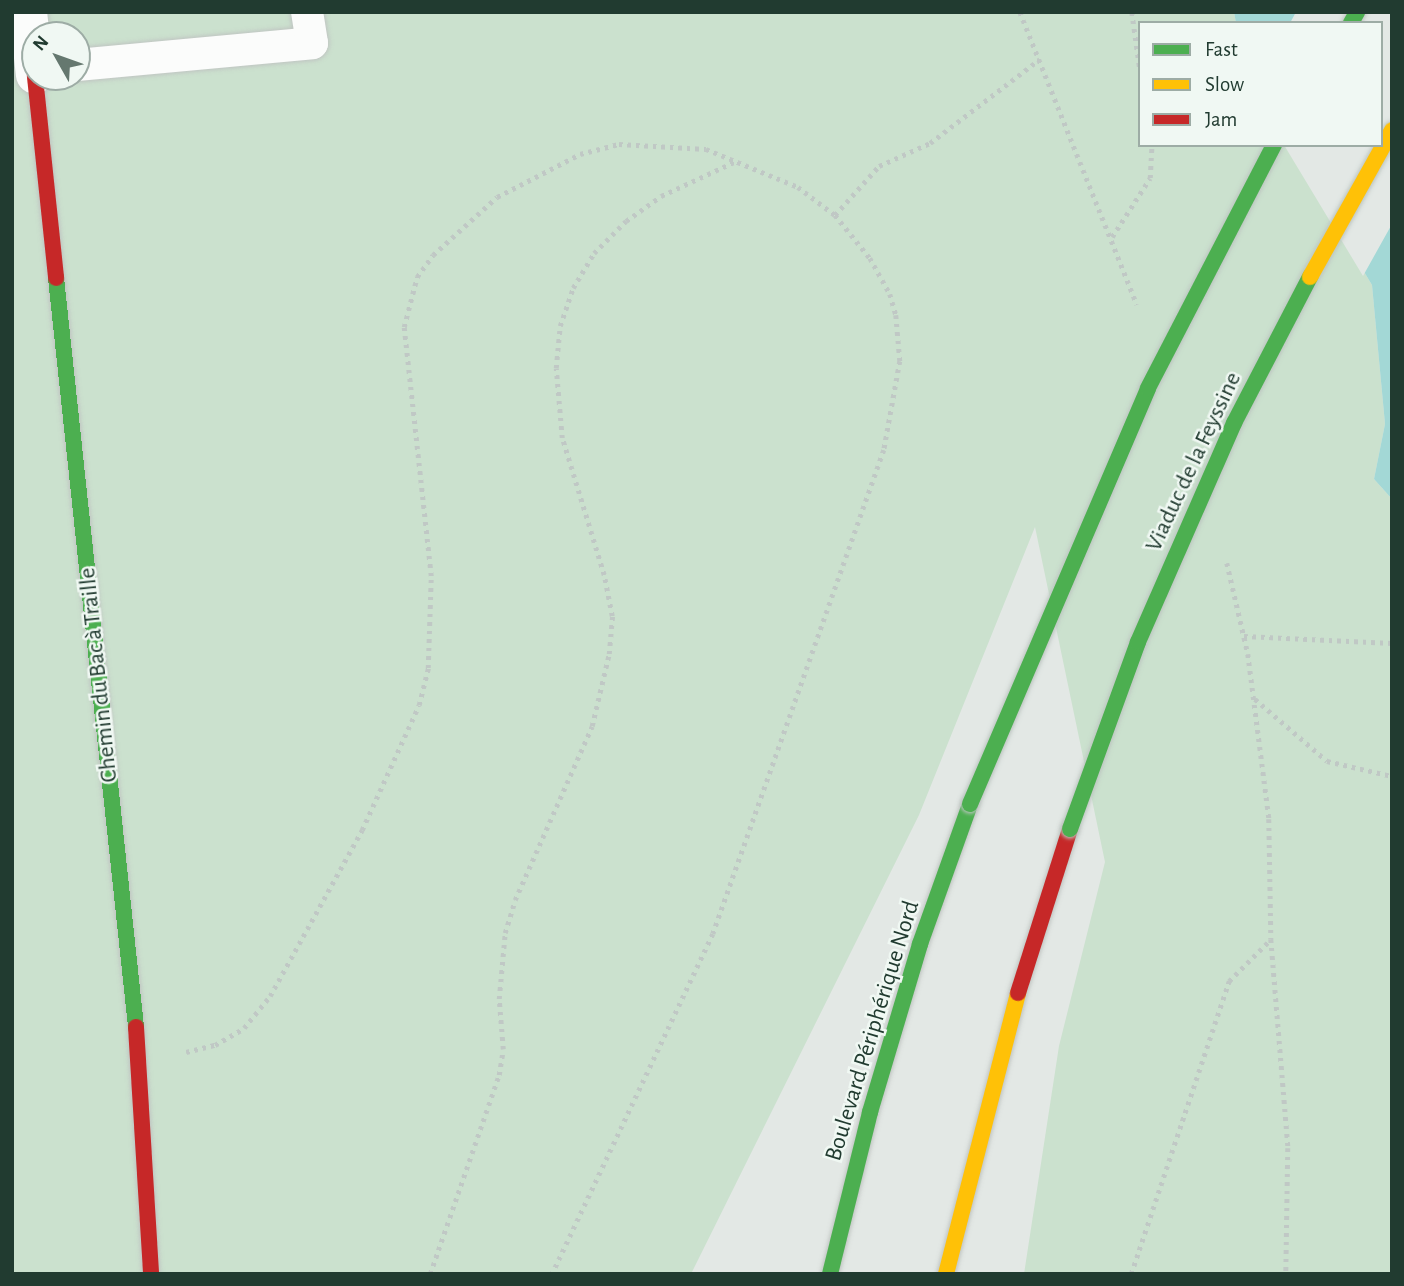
<!DOCTYPE html>
<html>
<head>
<meta charset="utf-8">
<style>
	body { margin:0 }
	#map { position:relative; width:1404px; height:1286px; overflow:hidden; background:#e3e8e5; font-family:"Alegreya Sans",sans-serif }
	div>[style] { position:absolute }
	.green>* { inset:0; background:#cbe1ce }
	.water>* { inset:0; background:#a3d8d6 }
	.pier>* { inset:0; background:#e3e8e5 }
	.path>* { height:4.5px; margin-top:-2.25px; transform-origin:0; background:repeating-linear-gradient(90deg,#c0c8c5 0 3.5px,transparent 0 8.5px) }
	.roads { filter:drop-shadow(0 0 2px #c0c5c2) drop-shadow(0 0 2px #c0c5c2) }
	.lane>* { height:32px; margin:-16px; padding:0 16px; transform-origin:16px; border-radius:16px; background:#fbfcfb }
	.street>* { height:38px; margin:-19px; padding:0 19px; transform-origin:19px; border-radius:19px; background:#fbfcfb }
	.fast>* { height:16px; margin:-8px; padding:0 8px; transform-origin:8px; border-radius:8px; background:#4caf50 }
	.slow>* { height:16px; margin:-8px; padding:0 8px; transform-origin:8px; border-radius:8px; background:#ffc107 }
	.jam>* { height:16px; margin:-8px; padding:0 8px; transform-origin:8px; border-radius:8px; background:#c62828 }
	.bridges { filter:drop-shadow(0 0 2px #bcc5c0) drop-shadow(0 0 2px #bcc5c0) }
	.fast-bridge>* { height:16px; margin:-8px; padding:0 8px; transform-origin:8px; border-radius:8px; background:#4caf50 }
	.slow-bridge>* { height:16px; margin:-8px; padding:0 8px; transform-origin:8px; border-radius:8px; background:#ffc107 }
	span { translate:-50% -50%; white-space:nowrap; text-align:center; line-height:1.15; -webkit-text-stroke:5px #f0f8f3; paint-order:stroke }
	.street-label { font-size:24px; color:#213b30 }
	.frame { position:absolute; inset:0; border:14px solid #213b30; pointer-events:none }
	.legend { position:absolute; left:1138px; top:21px; width:245px; height:126px; box-sizing:border-box; background:#f0f8f3; border:2px solid #9daca5; margin:0; padding:9px 12px; list-style:none; font-size:21px; color:#213b30 }
	.legend li { display:flex; align-items:center; gap:14px; height:35px }
	.legend b { width:35px; border:2px solid #9daca5 }
	.north { position:absolute; left:21px; top:21px; width:70px; height:70px; box-sizing:border-box; background:#f0f8f3; border:2px solid #9daca5; border-radius:50%; rotate:310deg; font-size:19px; font-weight:700; line-height:28px; text-align:center; color:#213b30 }
	.north::after { content:''; display:block; margin:auto; width:24px; height:32px; background:#65786f; clip-path:polygon(50% 0,100% 100%,50% 72%,0 100%) }
</style>
</head>
<body>
<div id="map">
	<div class="green">
		<div style="clip-path:polygon(evenodd,12px 12px,1234px 12px,1236px 23px,1140px 23px,1140px 145px,1288px 145px,1372px 285px,1385px 424px,1374px 479px,1392px 499px,1392px 1274px,1024px 1274px,1059px 1046px,1105px 862px,1035px 527px,919px 815px,691px 1274px,12px 1274px,12px 12px,35px 35px,77px 35px,77px 77px,35px 77px,35px 35px)"></div>
	</div>
	<div class="water">
		<div style="clip-path:polygon(1234px 12px,1392px 12px,1392px 499px,1374px 479px,1385px 424px,1372px 285px,1288px 145px,1381px 145px,1381px 23px,1236px 23px)"></div>
	</div>
	<div class="pier">
		<div style="clip-path:polygon(1296px 12px,1392px 12px,1392px 224px,1363px 276px,1284px 145px,1381px 145px,1381px 23px,1290px 23px)"></div>
	</div>
	<div class="path">
		<div style="left:1020px;top:12px;width:315px;rotate:68.2deg"></div>
		<div style="left:1132px;top:12px;width:59px;rotate:82.1deg"></div>
		<div style="left:835px;top:215px;width:66px;rotate:-48.1deg"></div>
		<div style="left:879px;top:166px;width:56px;rotate:-24.3deg"></div>
		<div style="left:930px;top:143px;width:138px;rotate:-37.4deg"></div>
		<div style="left:1112px;top:237px;width:70px;rotate:-57.2deg"></div>
		<div style="left:1150px;top:178px;width:33px;rotate:-87deg"></div>
		<div style="left:1227px;top:563px;width:93px;rotate:77deg"></div>
		<div style="left:1248px;top:654px;width:166px;rotate:82.7deg"></div>
		<div style="left:1269px;top:819px;width:120px;rotate:89deg"></div>
		<div style="left:1271px;top:939px;width:210px;rotate:85.3deg"></div>
		<div style="left:1288px;top:1148px;width:126px;rotate:90.9deg"></div>
		<div style="left:1244px;top:636px;width:148px;rotate:2.7deg"></div>
		<div style="left:1255px;top:699px;width:95px;rotate:40.7deg"></div>
		<div style="left:1327px;top:761px;width:67px;rotate:13deg"></div>
		<div style="left:186px;top:1052px;width:30px;rotate:-14deg"></div>
		<div style="left:215px;top:1045px;width:34px;rotate:-30deg"></div>
		<div style="left:244px;top:1028px;width:41px;rotate:-50.9deg"></div>
		<div style="left:270px;top:996px;width:190px;rotate:-61deg"></div>
		<div style="left:362px;top:830px;width:137px;rotate:-65.5deg"></div>
		<div style="left:419px;top:705px;width:38px;rotate:-76deg"></div>
		<div style="left:428px;top:668px;width:92px;rotate:-88.1deg"></div>
		<div style="left:431px;top:576px;width:250px;rotate:-96.2deg"></div>
		<div style="left:404px;top:327px;width:52px;rotate:-75.4deg"></div>
		<div style="left:417px;top:277px;width:27px;rotate:-54deg"></div>
		<div style="left:433px;top:255px;width:86px;rotate:-42.2deg"></div>
		<div style="left:497px;top:197px;width:93px;rotate:-27.4deg"></div>
		<div style="left:580px;top:154px;width:40px;rotate:-14.4deg"></div>
		<div style="left:619px;top:144px;width:87px;rotate:3.3deg"></div>
		<div style="left:706px;top:149px;width:100px;rotate:22.4deg"></div>
		<div style="left:798px;top:187px;width:46px;rotate:37.1deg"></div>
		<div style="left:835px;top:215px;width:55px;rotate:50.9deg"></div>
		<div style="left:870px;top:258px;width:41px;rotate:60.9deg"></div>
		<div style="left:890px;top:294px;width:22px;rotate:74deg"></div>
		<div style="left:896px;top:315px;width:46px;rotate:85deg"></div>
		<div style="left:900px;top:361px;width:90px;rotate:100.2deg"></div>
		<div style="left:884px;top:450px;width:513px;rotate:109.46deg"></div>
		<div style="left:713px;top:934px;width:376px;rotate:115.3deg"></div>
		<div style="left:430px;top:1274px;width:211px;rotate:-70.9deg"></div>
		<div style="left:499px;top:1075px;width:26px;rotate:-81deg"></div>
		<div style="left:503px;top:1049px;width:50px;rotate:-94.6deg"></div>
		<div style="left:499px;top:999px;width:66px;rotate:-84.8deg"></div>
		<div style="left:505px;top:933px;width:34px;rotate:-73deg"></div>
		<div style="left:515px;top:900px;width:190px;rotate:-66.1deg"></div>
		<div style="left:592px;top:726px;width:74px;rotate:-76.7deg"></div>
		<div style="left:609px;top:654px;width:38px;rotate:-85deg"></div>
		<div style="left:612px;top:616px;width:42px;rotate:-101deg"></div>
		<div style="left:604px;top:575px;width:143px;rotate:-107deg"></div>
		<div style="left:562px;top:438px;width:70px;rotate:-94.9deg"></div>
		<div style="left:556px;top:368px;width:42px;rotate:-84.6deg"></div>
		<div style="left:560px;top:326px;width:40px;rotate:-71.1deg"></div>
		<div style="left:573px;top:288px;width:41px;rotate:-59deg"></div>
		<div style="left:594px;top:253px;width:45px;rotate:-45deg"></div>
		<div style="left:626px;top:221px;width:43px;rotate:-35.5deg"></div>
		<div style="left:661px;top:196px;width:83px;rotate:-25deg"></div>
		<div style="left:1131px;top:1274px;width:309px;rotate:-71.5deg"></div>
		<div style="left:1229px;top:981px;width:58px;rotate:-45deg"></div>
	</div>
	<div class="roads">
		<div class="lane">
			<div style="left:77px;top:65px;width:236px;rotate:-5.3deg"></div>
			<div style="left:312px;top:43px;width:31px;rotate:-99deg"></div>
		</div>
		<div class="street">
			<div style="left:28px;top:12px;width:63px;rotate:83.7deg"></div>
		</div>
		<div class="fast">
			<div style="left:1351px;top:23px;width:13px;rotate:-61deg"></div>
			<div style="left:56px;top:278px;width:753px;rotate:83.9deg"></div>
			<div style="left:830px;top:1274px;width:167px;rotate:-76.1deg"></div>
			<div style="left:870px;top:1112px;width:175px;rotate:-73.4deg"></div>
			<div style="left:920px;top:944px;width:149px;rotate:-70.3deg"></div>
		</div>
		<div class="slow">
			<div style="left:946px;top:1274px;width:290px;rotate:-75.6deg"></div>
		</div>
		<div class="jam">
			<div style="left:35px;top:77px;width:202px;rotate:84deg"></div>
			<div style="left:1018px;top:993px;width:172px;rotate:-72.4deg"></div>
			<div style="left:136px;top:1027px;width:247px;rotate:86.5deg"></div>
		</div>
	</div>
	<div class="bridges">
		<div class="fast-bridge">
			<div style="left:970px;top:804px;width:452px;rotate:-66.8deg"></div>
			<div style="left:1148px;top:388px;width:274px;rotate:-62.6deg"></div>
			<div style="left:1070px;top:829px;width:199px;rotate:-70deg"></div>
			<div style="left:1138px;top:642px;width:239px;rotate:-66.3deg"></div>
			<div style="left:1234px;top:423px;width:165px;rotate:-62.5deg"></div>
		</div>
		<div class="slow-bridge">
			<div style="left:1310px;top:277px;width:168px;rotate:-60.8deg"></div>
		</div>
	</div>
	<div class="street-label">
		<span style="left:1194px;top:462px;rotate:-65deg">Viaduc de la Feyssine</span>
		<span style="left:99px;top:675px;rotate:-96deg">Chemin du Bac à Traille</span>
		<span style="left:873px;top:1031px;rotate:-73deg">Boulevard Périphérique Nord</span>
	</div>
	<div class="frame"></div>
	<ul class="legend">
	<li><b style="height:9px;background:#4caf50"></b>Fast</li>
	<li><b style="height:9px;background:#ffc107"></b>Slow</li>
	<li><b style="height:9px;background:#c62828"></b>Jam</li>
	</ul>
	<div class="north">N</div>
</div>
</body>
</html>
